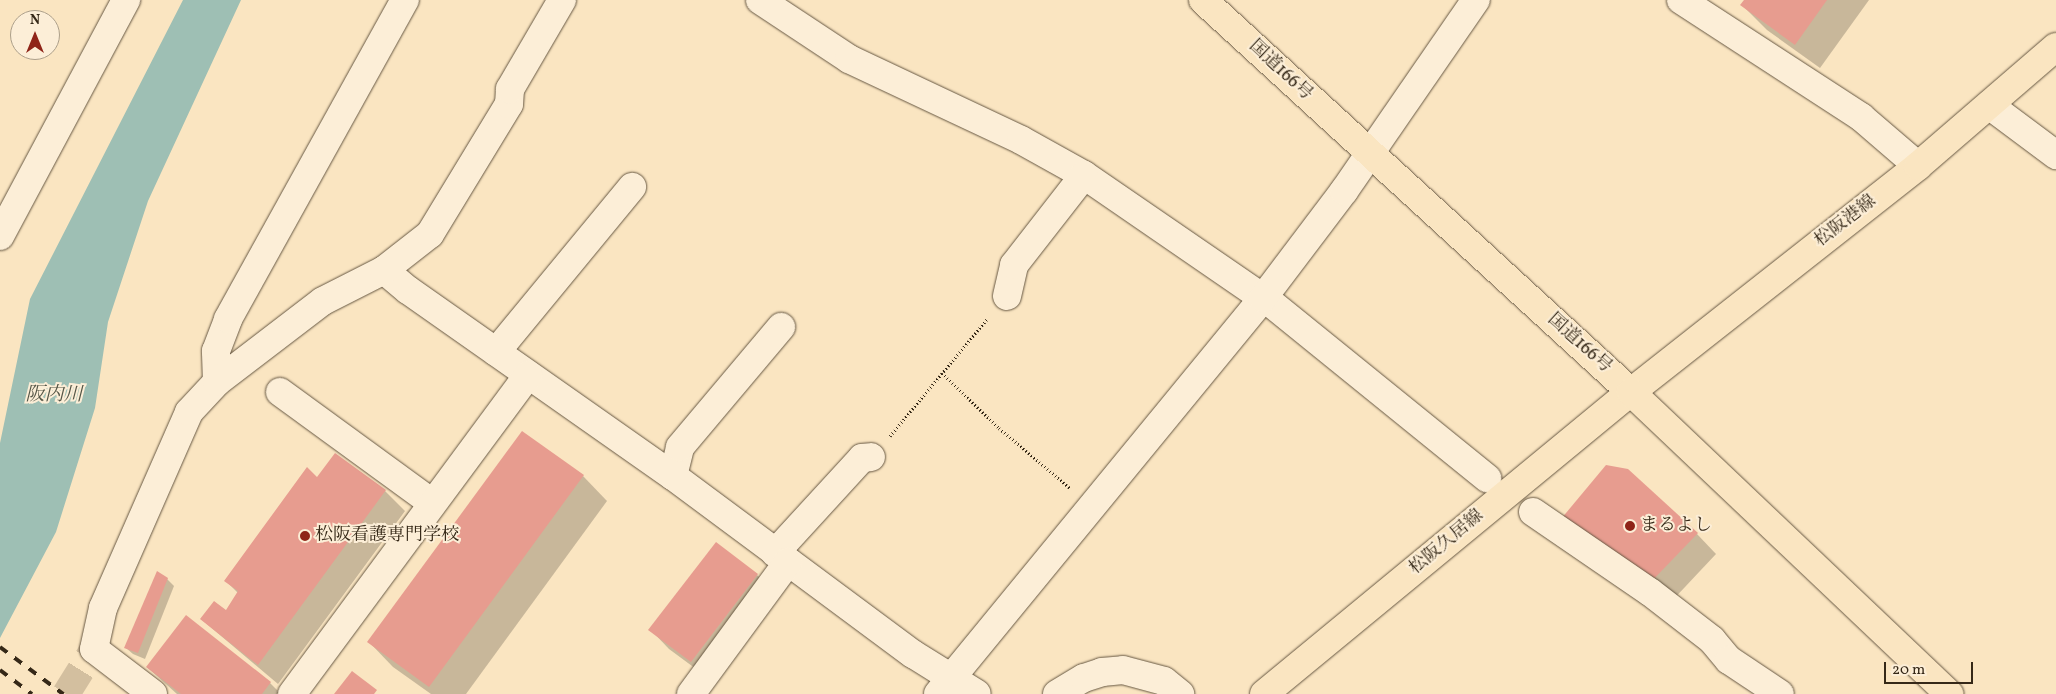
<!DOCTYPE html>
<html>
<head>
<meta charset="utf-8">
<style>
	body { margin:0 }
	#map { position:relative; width:2056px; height:694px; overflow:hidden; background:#fae5c1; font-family:Vollkorn,"Noto Serif JP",serif }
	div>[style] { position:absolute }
	.water>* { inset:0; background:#9ebfb4 }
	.shadow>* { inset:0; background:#0003 }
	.building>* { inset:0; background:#e79c8f }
	.minor-tunnel>* { height:28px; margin-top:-14px; transform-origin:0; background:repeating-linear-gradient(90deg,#d3bf9f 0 28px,transparent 0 42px) }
	.path>* { height:3px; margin-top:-1.5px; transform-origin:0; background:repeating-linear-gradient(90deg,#352817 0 1px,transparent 0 3.5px) }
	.roads { filter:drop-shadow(0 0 1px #665742) drop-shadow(0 0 1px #665742) }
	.minor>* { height:28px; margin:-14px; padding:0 14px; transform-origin:14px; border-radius:14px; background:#fceed7 }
	.major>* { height:28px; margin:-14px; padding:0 14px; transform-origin:14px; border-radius:14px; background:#fae5c1 }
	.highway>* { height:28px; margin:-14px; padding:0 14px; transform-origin:14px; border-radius:14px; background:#fae5c1 }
	.rail>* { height:4px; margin-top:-2px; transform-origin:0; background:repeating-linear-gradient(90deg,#352817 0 9px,transparent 0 18px) }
	.dots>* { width:14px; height:14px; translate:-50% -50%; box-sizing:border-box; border:2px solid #fceed7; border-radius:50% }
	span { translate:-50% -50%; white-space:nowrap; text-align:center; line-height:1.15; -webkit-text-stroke:4px #fceed7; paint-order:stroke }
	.street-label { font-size:18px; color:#352817 }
	.poi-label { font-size:18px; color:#352817 }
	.left { translate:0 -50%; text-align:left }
	.water-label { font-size:19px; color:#545546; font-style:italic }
	.north { position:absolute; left:10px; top:10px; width:50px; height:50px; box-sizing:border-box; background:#fceed7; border:1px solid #ac9f8a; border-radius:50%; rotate:0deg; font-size:14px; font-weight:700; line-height:20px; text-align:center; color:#352817 }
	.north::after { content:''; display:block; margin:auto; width:18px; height:22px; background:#8f2418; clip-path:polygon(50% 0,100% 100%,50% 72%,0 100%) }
	.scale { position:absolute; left:1884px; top:662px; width:89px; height:22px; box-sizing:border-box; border:2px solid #352817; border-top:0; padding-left:6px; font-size:15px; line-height:18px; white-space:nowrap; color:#352817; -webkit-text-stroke:4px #fceed7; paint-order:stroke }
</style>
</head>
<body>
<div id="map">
	<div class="water">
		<div style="clip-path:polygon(183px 0,241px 0,148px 201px,108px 322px,95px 408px,56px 532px,0 638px,0 443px,30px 299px)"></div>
	</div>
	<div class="shadow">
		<div style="clip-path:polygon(1746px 0,1869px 0,1820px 68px,1767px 30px,1742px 5px)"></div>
		<div style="clip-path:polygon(583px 476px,607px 501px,466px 694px,431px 694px,393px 667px,369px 642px)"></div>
		<div style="clip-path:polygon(317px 478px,385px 491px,405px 511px,278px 684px,201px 619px,227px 612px,238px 593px,226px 581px)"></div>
		<div style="clip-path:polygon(1697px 534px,1716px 554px,1669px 604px,1583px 539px)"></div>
		<div style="clip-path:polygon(757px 575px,777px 594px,711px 680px,669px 649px,650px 629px)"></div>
		<div style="clip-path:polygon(167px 579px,174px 586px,145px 659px,133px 654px,126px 648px)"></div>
		<div style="clip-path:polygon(147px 667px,270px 683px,281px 694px,177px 694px)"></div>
	</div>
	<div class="building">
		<div style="clip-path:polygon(1744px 0,1827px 0,1795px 45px,1740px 5px)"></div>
		<div style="clip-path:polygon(522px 431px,584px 475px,429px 687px,367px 642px)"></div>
		<div style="clip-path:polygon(335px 453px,386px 490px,258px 665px,200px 619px,214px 601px,226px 610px,238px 591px,224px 581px,307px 467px,317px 477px)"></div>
		<div style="clip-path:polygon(1606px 465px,1628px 469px,1698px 533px,1648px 585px,1561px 519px)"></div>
		<div style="clip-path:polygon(716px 542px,758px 574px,691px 662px,648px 630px)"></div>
		<div style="clip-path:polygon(157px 571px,168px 578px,138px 653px,124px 648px)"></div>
		<div style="clip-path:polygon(186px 615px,271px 682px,262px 694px,181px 694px,146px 667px)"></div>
		<div style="clip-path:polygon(352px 671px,377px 690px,374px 694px,334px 694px)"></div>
	</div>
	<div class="minor-tunnel">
		<div style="left:66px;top:694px;width:53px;rotate:-58.1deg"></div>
	</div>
	<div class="path">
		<div style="left:942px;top:373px;width:79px;rotate:44deg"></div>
		<div style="left:999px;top:428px;width:93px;rotate:40.2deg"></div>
		<div style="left:890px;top:436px;width:153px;rotate:-50.3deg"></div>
	</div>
	<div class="roads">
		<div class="minor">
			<div style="left:760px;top:0;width:107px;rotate:33.5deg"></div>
			<div style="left:849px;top:59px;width:190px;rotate:25.2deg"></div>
			<div style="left:1021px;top:140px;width:72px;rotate:29.1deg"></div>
			<div style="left:1084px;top:175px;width:228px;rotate:34.5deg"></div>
			<div style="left:1272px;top:304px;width:277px;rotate:39deg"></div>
			<div style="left:1681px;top:0;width:215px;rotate:33deg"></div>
			<div style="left:1861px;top:117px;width:75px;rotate:40.7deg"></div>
			<div style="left:1989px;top:105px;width:84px;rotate:36.7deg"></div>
			<div style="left:0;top:236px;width:268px;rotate:-61.9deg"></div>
			<div style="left:384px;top:270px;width:31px;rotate:40deg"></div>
			<div style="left:408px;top:290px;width:324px;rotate:35.1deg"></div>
			<div style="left:673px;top:476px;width:299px;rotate:36.6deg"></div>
			<div style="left:913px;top:654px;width:75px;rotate:32deg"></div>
			<div style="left:1007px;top:296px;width:32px;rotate:-77deg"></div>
			<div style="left:1014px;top:265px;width:114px;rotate:-52.1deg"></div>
			<div style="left:496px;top:352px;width:214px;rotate:-50.5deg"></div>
			<div style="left:217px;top:382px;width:31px;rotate:-92deg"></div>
			<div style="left:216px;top:351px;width:34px;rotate:-69deg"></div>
			<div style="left:228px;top:319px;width:365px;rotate:-61deg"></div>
			<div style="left:280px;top:392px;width:188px;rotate:36.1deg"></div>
			<div style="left:673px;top:476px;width:30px;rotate:-76deg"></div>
			<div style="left:680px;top:447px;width:157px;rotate:-49.9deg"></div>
			<div style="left:1533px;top:512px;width:142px;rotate:34.4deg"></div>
			<div style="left:1650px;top:592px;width:78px;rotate:37.7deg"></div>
			<div style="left:1712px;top:640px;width:26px;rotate:50deg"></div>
			<div style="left:1729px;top:660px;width:61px;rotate:33.7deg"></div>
			<div style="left:775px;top:553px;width:129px;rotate:-47.5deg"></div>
			<div style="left:862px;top:458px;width:9px;rotate:-6deg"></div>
			<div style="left:153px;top:694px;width:74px;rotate:-142.7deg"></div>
			<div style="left:94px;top:649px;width:42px;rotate:-77.6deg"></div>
			<div style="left:103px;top:608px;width:214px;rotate:-66.3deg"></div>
			<div style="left:189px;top:412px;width:41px;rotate:-47deg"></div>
			<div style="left:217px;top:382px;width:133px;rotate:-37.4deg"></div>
			<div style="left:323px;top:301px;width:68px;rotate:-26.9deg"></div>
			<div style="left:384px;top:270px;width:58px;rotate:-38deg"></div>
			<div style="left:430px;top:234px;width:152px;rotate:-58.7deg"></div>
			<div style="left:509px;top:104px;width:15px;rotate:-86deg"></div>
			<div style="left:510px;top:89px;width:103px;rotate:-59.7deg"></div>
			<div style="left:292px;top:694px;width:397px;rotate:-53.5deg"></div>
			<div style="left:691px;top:694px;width:164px;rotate:-53.7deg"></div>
			<div style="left:938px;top:694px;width:512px;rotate:-50.62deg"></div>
			<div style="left:1263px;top:298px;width:134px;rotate:-52.9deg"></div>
			<div style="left:1344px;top:191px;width:232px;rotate:-55.4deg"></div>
			<div style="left:1057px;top:694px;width:31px;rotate:-31deg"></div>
			<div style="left:1084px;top:678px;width:19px;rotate:-18deg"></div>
			<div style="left:1102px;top:672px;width:21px;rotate:-5deg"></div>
			<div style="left:1123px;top:670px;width:42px;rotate:15deg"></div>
			<div style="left:1164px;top:681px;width:21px;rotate:39deg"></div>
		</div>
		<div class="major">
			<div style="left:1264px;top:694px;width:475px;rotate:-39.5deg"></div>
			<div style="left:1631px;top:392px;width:365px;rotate:-38.2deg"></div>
			<div style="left:1918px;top:166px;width:182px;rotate:-40.8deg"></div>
		</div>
		<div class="highway">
			<div style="left:1203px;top:0;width:580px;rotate:42.49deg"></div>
			<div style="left:1631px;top:392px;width:439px;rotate:43.5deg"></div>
		</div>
	</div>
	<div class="rail">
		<div style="left:0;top:647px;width:79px;rotate:36.7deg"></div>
		<div style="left:0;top:670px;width:40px;rotate:37deg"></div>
	</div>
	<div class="dots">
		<div style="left:1630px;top:526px;background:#8f2418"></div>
		<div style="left:305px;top:536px;background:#8f2418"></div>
	</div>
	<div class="street-label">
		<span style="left:1280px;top:71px;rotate:43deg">国道166号</span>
		<span style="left:1846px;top:222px;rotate:-38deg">松阪港線</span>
		<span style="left:1579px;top:344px;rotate:42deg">国道166号</span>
		<span style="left:1447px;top:543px;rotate:-40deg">松阪久居線</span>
	</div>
	<div class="poi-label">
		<span class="left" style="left:1640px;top:526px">まるよし</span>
		<span class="left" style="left:315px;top:536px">松阪看護専門学校</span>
	</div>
	<div class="water-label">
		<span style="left:54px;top:396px">阪内川</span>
	</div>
	<div class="north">N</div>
	<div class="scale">20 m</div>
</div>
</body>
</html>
